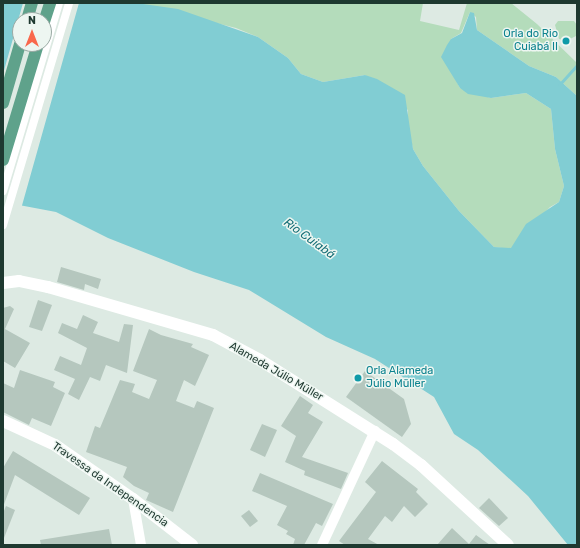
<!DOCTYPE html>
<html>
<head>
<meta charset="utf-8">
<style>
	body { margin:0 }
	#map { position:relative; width:580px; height:548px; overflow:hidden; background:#ddeae3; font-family:Rubik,sans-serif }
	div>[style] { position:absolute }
	.green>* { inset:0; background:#b4dcbb }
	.water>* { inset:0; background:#81cdd3 }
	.pier>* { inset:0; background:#ddeae3 }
	.stream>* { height:3px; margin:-1.5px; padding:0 1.5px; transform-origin:1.5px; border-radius:1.5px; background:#81cdd3 }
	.building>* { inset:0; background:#b5c7be }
	.pedestrian>* { height:8px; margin:-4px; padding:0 4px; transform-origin:4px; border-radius:4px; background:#fff }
	.minor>* { height:10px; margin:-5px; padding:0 5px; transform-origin:5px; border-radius:5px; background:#fff }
	.secondary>* { height:12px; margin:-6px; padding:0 6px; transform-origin:6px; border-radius:6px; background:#fff }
	.primary>* { height:12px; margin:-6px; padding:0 6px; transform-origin:6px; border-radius:6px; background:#5fa28b }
	.dots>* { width:11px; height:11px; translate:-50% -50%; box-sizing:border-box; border:2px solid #edf6f1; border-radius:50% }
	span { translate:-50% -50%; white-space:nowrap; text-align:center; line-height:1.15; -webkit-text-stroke:3px #edf6f1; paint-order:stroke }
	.culture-label { font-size:11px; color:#0d838f }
	.right { translate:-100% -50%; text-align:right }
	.left { translate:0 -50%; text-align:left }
	.street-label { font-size:11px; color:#1e3930 }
	.water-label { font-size:12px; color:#166f77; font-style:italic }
	.frame { position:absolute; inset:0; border:4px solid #1e3930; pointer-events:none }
	.north { position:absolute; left:12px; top:12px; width:40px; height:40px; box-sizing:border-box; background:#edf6f1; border:1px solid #9aaaa4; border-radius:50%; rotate:0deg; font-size:11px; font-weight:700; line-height:16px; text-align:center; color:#1e3930 }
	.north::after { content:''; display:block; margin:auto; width:14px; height:18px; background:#f9684c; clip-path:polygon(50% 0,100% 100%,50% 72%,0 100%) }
</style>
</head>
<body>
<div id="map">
	<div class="green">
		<div style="clip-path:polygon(136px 3px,423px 3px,420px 21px,459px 30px,467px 3px,511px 3px,537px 24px,577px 63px,577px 96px,556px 77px,529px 66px,477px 30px,476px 17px,470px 12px,461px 33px,451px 39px,453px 75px,460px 88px,491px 98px,526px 93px,551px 109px,555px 149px,564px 186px,559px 202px,550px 207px,511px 249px,494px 247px,459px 211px,423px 166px,413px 149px,408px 127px,408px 110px,365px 75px,323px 82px,301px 74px,288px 58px,258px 37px,236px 28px)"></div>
		<div style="clip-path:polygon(558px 21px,574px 21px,577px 25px,576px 36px,566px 41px,559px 39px,555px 25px)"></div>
	</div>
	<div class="water">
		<div style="clip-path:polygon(evenodd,3px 3px,136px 3px,178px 9px,258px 37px,288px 58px,301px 74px,323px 82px,365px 75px,377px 79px,405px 95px,413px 149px,423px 166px,459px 211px,494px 247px,511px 248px,526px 224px,559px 202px,564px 186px,555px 149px,551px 109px,526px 93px,491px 98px,468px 94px,460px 88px,441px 57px,447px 45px,451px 39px,462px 33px,470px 12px,474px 13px,477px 30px,529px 66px,556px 77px,577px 96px,577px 545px,568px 545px,528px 496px,478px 450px,454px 434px,434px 397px,375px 359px,326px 337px,249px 290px,194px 272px,108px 238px,56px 212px,3px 202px,3px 3px,20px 20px,44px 20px,44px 44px,20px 44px,20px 20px)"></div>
	</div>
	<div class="pier">
		<div style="clip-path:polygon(evenodd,23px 3px,79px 3px,21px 209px,3px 204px,3px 74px,23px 3px,20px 20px,44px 20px,44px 44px,20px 44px,20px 20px)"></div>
	</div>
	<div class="stream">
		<div style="left:559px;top:85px;width:27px;rotate:-48deg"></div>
	</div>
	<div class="building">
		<div style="clip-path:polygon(61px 267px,101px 279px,98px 289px,85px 284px,84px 290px,57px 282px)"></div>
		<div style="clip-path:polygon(38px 300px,52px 305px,42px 331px,29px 327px)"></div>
		<div style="clip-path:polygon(10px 306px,14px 309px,5px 329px,30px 343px,15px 368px,3px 361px,3px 308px)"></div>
		<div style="clip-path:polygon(83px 315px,98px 322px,93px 333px,119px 342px,124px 324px,133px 325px,127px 373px,106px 365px,100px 381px,90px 377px,79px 400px,68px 394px,75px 379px,54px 370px,60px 356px,81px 365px,87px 348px,58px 333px,62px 323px,77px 329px)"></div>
		<div style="clip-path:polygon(149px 329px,161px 335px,193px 344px,191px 347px,209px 355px,195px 386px,184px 380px,176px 401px,194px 408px,197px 401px,214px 408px,173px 512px,146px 500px,149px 493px,134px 486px,123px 477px,127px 467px,86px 452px,95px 426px,100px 428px,120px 380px,135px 384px,132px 392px,149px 399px,157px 380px,133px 371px)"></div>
		<div style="clip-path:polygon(20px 370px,55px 382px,53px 387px,65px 393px,51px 426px,32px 418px,29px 425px,3px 412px,3px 383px,14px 388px)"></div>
		<div style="clip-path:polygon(365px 371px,404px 399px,411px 424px,402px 437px,346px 397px)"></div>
		<div style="clip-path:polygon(300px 396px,313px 405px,308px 413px,323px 422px,302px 457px,348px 473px,341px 489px,304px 475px,305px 471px,285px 462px,296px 436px,281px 426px)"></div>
		<div style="clip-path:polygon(262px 424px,277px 430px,265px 457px,250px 450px)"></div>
		<div style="clip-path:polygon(13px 451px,90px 498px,79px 515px,15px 475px,3px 507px,3px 468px)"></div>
		<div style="clip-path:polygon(382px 461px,418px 489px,416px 492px,428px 504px,415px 517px,404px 506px,392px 522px,385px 516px,368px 539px,379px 545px,345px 545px,339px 541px,376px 492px,365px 482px)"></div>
		<div style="clip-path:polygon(260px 473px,333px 504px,322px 526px,316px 523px,304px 545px,293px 545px,295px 539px,286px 534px,288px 531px,277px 525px,287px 506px,252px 491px)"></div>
		<div style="clip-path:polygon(489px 498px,508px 518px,499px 526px,479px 508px)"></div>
		<div style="clip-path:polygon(6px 506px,15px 510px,4px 538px,3px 513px)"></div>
		<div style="clip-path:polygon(249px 510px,258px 521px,250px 527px,241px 516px)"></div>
		<div style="clip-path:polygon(452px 528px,469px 544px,476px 535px,490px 545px,437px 545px)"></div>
		<div style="clip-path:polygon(109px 529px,112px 545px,41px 545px,40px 540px)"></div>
	</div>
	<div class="pedestrian">
		<div style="left:3px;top:191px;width:196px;rotate:-73.4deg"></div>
		<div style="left:3px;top:225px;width:232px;rotate:-73.4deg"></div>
	</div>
	<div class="minor">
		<div style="left:133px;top:499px;width:47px;rotate:80.1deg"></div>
		<div style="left:322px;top:545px;width:126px;rotate:-65.1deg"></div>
	</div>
	<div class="secondary">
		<div style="left:3px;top:283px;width:16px;rotate:-7deg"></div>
		<div style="left:19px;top:281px;width:30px;rotate:12deg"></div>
		<div style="left:48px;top:287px;width:172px;rotate:16.2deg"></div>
		<div style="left:213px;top:335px;width:53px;rotate:28deg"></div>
		<div style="left:260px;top:360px;width:157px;rotate:32.3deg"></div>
		<div style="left:393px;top:444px;width:35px;rotate:37deg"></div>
		<div style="left:421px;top:465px;width:118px;rotate:42.6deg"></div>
		<div style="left:3px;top:421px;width:57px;rotate:24.8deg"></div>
		<div style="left:55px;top:445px;width:95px;rotate:34.7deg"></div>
		<div style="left:133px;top:499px;width:75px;rotate:37.9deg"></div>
	</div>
	<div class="primary">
		<div style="left:27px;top:20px;width:18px;rotate:-74deg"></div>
		<div style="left:44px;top:22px;width:20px;rotate:-72deg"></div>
		<div style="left:3px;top:103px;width:61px;rotate:-73.9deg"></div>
		<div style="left:3px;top:160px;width:121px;rotate:-73.2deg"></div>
	</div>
	<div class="dots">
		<div style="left:566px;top:41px;background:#0f9aa8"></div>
		<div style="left:358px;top:378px;background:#0f9aa8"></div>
	</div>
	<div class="culture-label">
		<span class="right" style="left:558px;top:41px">Orla do Rio<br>Cuiabá II</span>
		<span class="left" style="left:366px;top:378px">Orla Alameda<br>Júlio Müller</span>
	</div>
	<div class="street-label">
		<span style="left:276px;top:372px;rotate:30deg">Alameda Júlio Müller</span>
		<span style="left:110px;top:485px;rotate:35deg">Travessa da Independencia</span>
	</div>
	<div class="water-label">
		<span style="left:309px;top:239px;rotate:36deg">Rio Cuiabá</span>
	</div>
	<div class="frame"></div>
	<div class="north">N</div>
</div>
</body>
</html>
